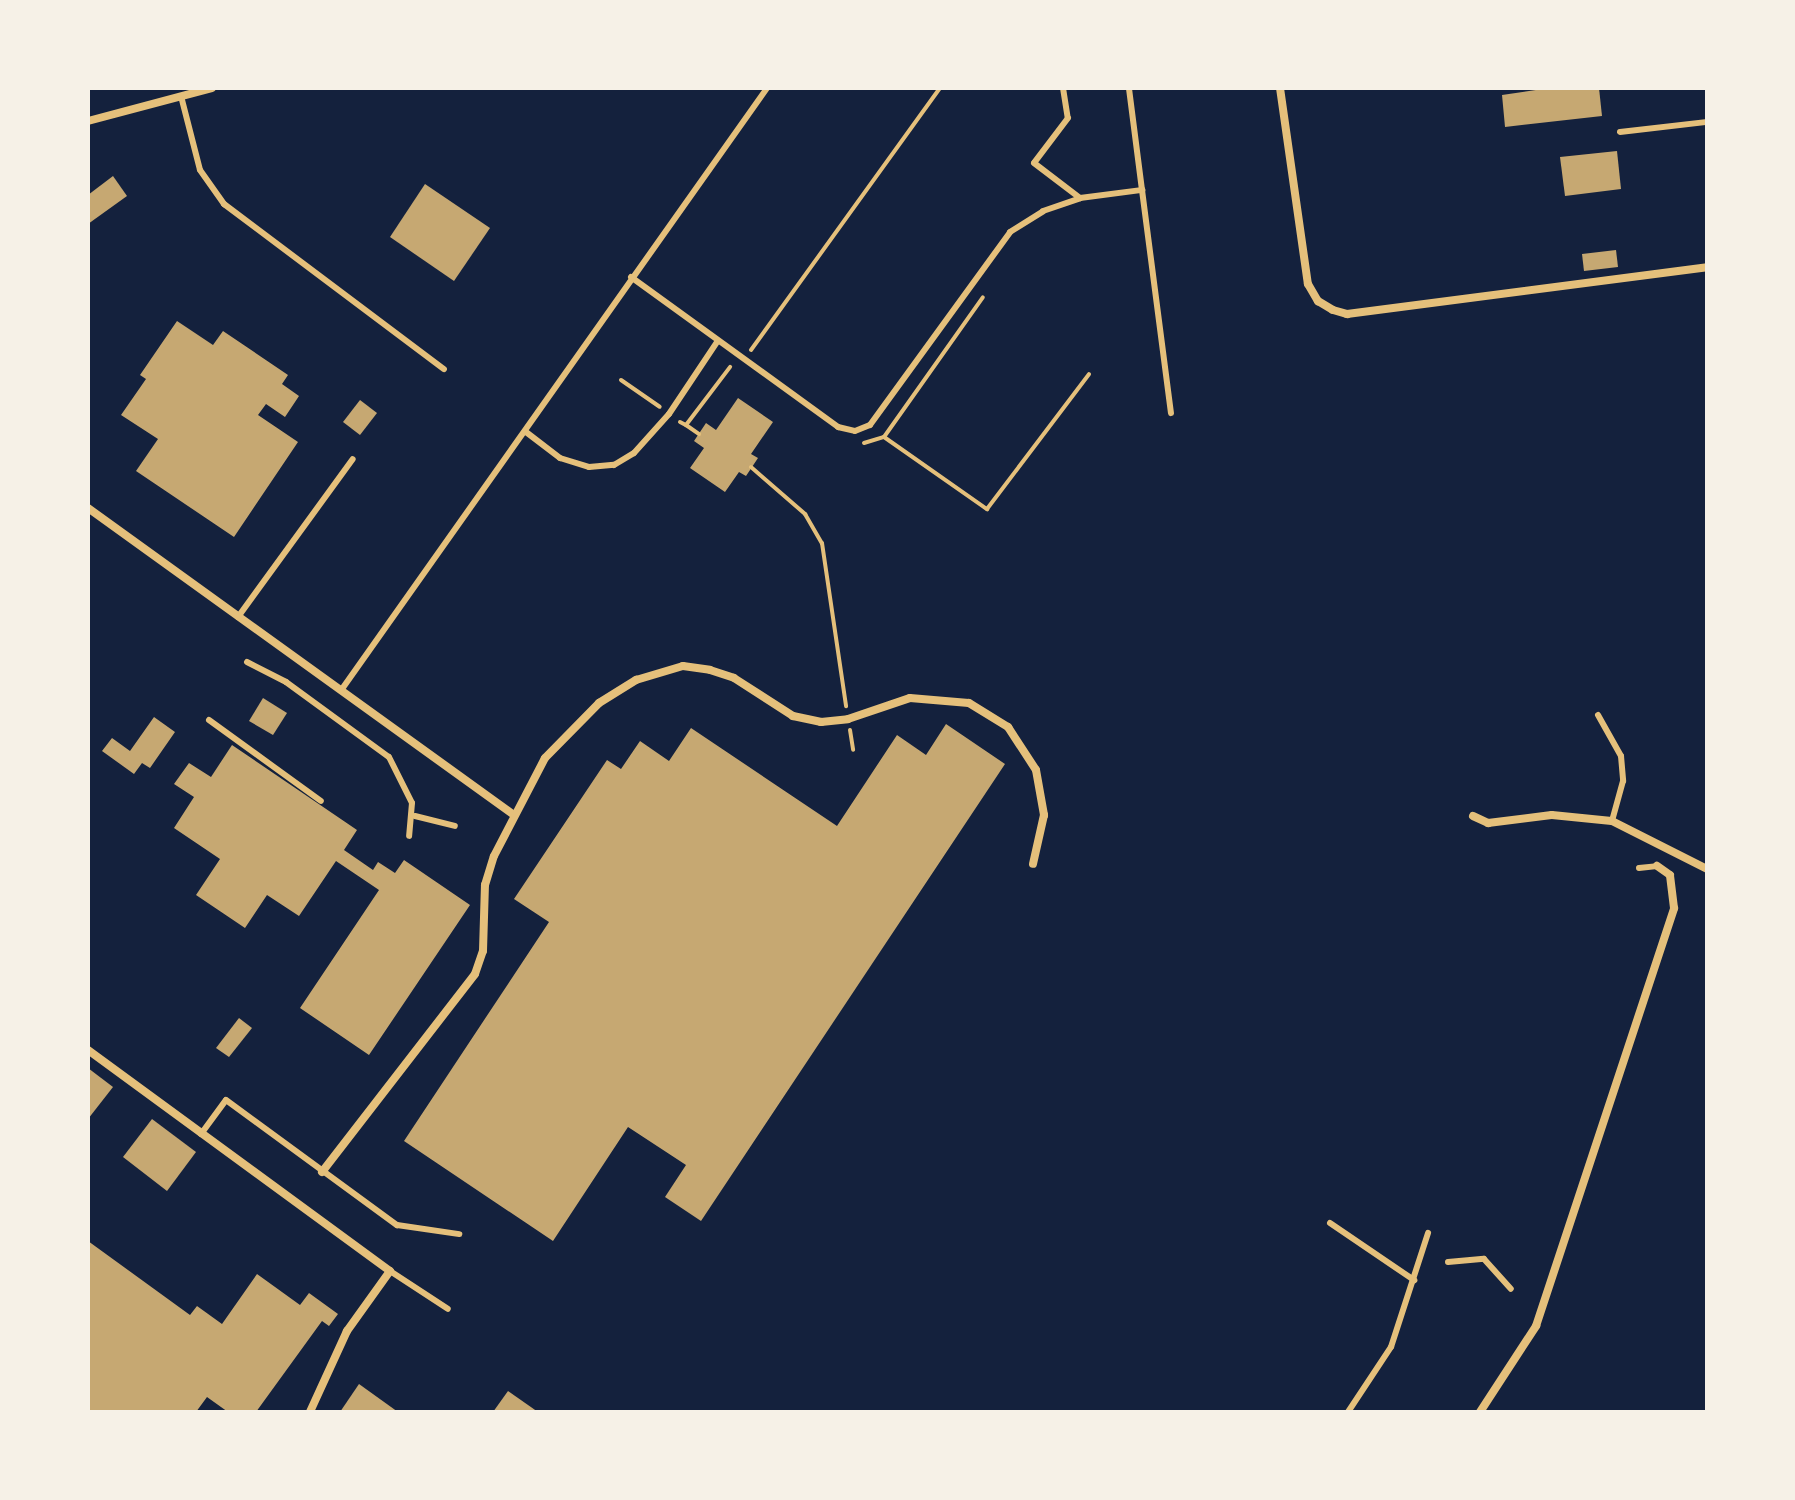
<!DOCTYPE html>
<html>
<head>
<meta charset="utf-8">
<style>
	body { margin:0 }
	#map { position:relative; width:1795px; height:1500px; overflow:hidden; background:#14213d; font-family:Ubuntu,sans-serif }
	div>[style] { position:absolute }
	.building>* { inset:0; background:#c6a872 }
	.path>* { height:4px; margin:-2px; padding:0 2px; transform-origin:2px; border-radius:2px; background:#e5c07b }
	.service>* { height:6px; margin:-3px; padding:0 3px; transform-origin:3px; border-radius:3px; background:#e5c07b }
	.minor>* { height:8px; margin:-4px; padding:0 4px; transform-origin:4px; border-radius:4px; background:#e5c07b }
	span { translate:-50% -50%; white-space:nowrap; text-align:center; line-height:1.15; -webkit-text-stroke:8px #f6f1e7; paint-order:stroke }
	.frame { position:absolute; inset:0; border:90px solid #f6f1e7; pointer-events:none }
</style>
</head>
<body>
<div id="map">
	<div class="building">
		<div style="clip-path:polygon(1549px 88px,1599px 88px,1602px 116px,1505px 127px,1502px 95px)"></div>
		<div style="clip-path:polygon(1617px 151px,1621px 189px,1565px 196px,1560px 157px)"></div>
		<div style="clip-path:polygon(113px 176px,127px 196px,88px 224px,88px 195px)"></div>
		<div style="clip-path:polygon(425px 184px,490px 228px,454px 281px,390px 237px)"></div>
		<div style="clip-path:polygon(1616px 250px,1618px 267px,1584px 271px,1582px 254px)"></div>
		<div style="clip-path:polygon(177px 321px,213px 345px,223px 331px,288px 375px,282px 384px,299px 396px,285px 417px,266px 404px,258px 415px,298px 442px,234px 537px,136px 471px,158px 439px,121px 415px,146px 379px,140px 375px)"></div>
		<div style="clip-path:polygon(738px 398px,773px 422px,751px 454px,758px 458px,746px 476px,739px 472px,725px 492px,690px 468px,704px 448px,694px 441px,706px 423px,716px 430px)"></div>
		<div style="clip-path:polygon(360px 400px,377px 413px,360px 435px,343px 422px)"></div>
		<div style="clip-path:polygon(263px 698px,287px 713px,273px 735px,249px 721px)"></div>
		<div style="clip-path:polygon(154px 717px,175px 732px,150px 768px,142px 763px,134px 774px,102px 751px,112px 738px,130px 751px)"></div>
		<div style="clip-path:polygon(946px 724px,1005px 764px,701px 1221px,665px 1197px,686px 1165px,628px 1127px,553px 1241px,404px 1141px,549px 922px,514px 899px,607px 760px,621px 769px,640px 741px,669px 761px,691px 728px,837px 826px,897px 735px,926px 755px)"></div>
		<div style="clip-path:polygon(232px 745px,357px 830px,344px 850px,373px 870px,378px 862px,395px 873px,404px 860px,470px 905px,369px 1055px,300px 1008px,379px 890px,336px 861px,299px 916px,267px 895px,245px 928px,196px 895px,220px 859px,174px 828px,194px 797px,174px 784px,189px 763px,211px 777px)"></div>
		<div style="clip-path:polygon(239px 1018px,252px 1028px,229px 1057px,216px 1048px)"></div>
		<div style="clip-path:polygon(88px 1068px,113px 1087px,88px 1119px)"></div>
		<div style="clip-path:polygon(152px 1119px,196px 1152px,167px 1191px,123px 1157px)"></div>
		<div style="clip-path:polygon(88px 1241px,190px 1315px,197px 1306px,222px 1324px,257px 1274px,300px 1305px,309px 1293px,338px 1314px,329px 1326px,322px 1321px,256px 1412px,228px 1412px,207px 1397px,196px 1412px,88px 1412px)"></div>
		<div style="clip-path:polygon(359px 1384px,398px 1412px,340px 1412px)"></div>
		<div style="clip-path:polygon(508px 1391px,538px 1412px,493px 1412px)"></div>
	</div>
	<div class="path">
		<div style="left:751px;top:350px;width:323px;rotate:-54.2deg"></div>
		<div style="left:621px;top:380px;width:47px;rotate:34.7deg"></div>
		<div style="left:680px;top:422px;width:7px;rotate:27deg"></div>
		<div style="left:686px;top:425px;width:73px;rotate:-52.8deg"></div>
		<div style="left:686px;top:425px;width:16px;rotate:35deg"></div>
		<div style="left:884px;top:437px;width:126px;rotate:35deg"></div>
		<div style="left:987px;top:509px;width:169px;rotate:-52.9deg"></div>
		<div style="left:864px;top:443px;width:21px;rotate:-17deg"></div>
		<div style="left:884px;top:437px;width:171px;rotate:-54.7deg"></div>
		<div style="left:751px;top:467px;width:72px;rotate:41deg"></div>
		<div style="left:805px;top:514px;width:34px;rotate:60deg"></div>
		<div style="left:822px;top:543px;width:165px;rotate:81.6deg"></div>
		<div style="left:850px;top:730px;width:20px;rotate:81deg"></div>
	</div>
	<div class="service">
		<div style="left:1063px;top:88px;width:30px;rotate:81deg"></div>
		<div style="left:1068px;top:118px;width:56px;rotate:127.1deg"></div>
		<div style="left:1034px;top:163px;width:58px;rotate:37.3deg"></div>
		<div style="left:1080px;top:198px;width:63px;rotate:-7.4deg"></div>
		<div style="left:1142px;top:190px;width:103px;rotate:-97.3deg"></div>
		<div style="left:181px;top:96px;width:76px;rotate:75.6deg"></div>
		<div style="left:200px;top:170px;width:42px;rotate:54.8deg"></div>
		<div style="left:224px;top:204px;width:275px;rotate:36.9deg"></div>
		<div style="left:1620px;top:132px;width:88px;rotate:-6.6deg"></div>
		<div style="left:1142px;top:190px;width:225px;rotate:82.6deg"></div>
		<div style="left:631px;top:277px;width:256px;rotate:35.9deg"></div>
		<div style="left:838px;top:427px;width:17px;rotate:13deg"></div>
		<div style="left:855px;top:431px;width:16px;rotate:-22deg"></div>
		<div style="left:870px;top:425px;width:238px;rotate:-54deg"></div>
		<div style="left:1010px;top:232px;width:39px;rotate:-32deg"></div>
		<div style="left:1043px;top:211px;width:39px;rotate:-19deg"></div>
		<div style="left:526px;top:432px;width:43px;rotate:37.4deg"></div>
		<div style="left:560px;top:458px;width:30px;rotate:17deg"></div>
		<div style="left:589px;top:467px;width:25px;rotate:-5deg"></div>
		<div style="left:614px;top:465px;width:23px;rotate:-31deg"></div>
		<div style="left:634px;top:453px;width:52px;rotate:-48.1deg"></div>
		<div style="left:669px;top:414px;width:87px;rotate:-56.3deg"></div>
		<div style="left:238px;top:617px;width:195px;rotate:-54deg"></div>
		<div style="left:247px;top:662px;width:44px;rotate:27.1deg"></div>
		<div style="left:286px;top:682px;width:127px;rotate:36.1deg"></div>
		<div style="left:389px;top:757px;width:51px;rotate:63.4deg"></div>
		<div style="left:412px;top:803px;width:33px;rotate:95deg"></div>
		<div style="left:342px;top:689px;width:736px;rotate:-54.73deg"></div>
		<div style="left:1598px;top:715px;width:47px;rotate:60.7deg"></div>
		<div style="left:1621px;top:756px;width:25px;rotate:85deg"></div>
		<div style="left:1623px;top:781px;width:41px;rotate:105.4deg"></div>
		<div style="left:209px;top:720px;width:138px;rotate:35.9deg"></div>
		<div style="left:415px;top:816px;width:41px;rotate:14deg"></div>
		<div style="left:1639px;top:868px;width:18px;rotate:-6deg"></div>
		<div style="left:201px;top:1134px;width:42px;rotate:-53.7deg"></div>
		<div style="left:226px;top:1100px;width:212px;rotate:36.2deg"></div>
		<div style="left:397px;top:1225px;width:63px;rotate:8.3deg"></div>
		<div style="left:1330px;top:1223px;width:102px;rotate:34.2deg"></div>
		<div style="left:1448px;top:1262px;width:36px;rotate:-5deg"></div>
		<div style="left:1484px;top:1259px;width:40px;rotate:48deg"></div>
		<div style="left:390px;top:1271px;width:69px;rotate:33.2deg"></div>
		<div style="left:1348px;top:1412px;width:78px;rotate:-56.5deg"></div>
		<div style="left:1391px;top:1347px;width:120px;rotate:-72deg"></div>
	</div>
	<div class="minor">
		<div style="left:1280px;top:88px;width:198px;rotate:81.9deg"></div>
		<div style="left:1308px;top:284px;width:20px;rotate:60deg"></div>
		<div style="left:1318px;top:301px;width:17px;rotate:31deg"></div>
		<div style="left:1333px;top:310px;width:15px;rotate:16deg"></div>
		<div style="left:1347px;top:314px;width:363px;rotate:-7.4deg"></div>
		<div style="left:88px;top:121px;width:128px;rotate:-14.9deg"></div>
		<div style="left:88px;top:508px;width:525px;rotate:35.78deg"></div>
		<div style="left:1473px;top:816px;width:17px;rotate:25deg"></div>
		<div style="left:1488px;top:823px;width:64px;rotate:-7.1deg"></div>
		<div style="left:1552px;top:815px;width:60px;rotate:5.7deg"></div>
		<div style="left:1612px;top:821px;width:106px;rotate:26.8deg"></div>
		<div style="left:88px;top:1050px;width:374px;rotate:36.2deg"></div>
		<div style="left:390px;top:1271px;width:74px;rotate:125.6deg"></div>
		<div style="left:347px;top:1331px;width:89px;rotate:114.6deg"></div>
		<div style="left:322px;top:1172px;width:250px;rotate:-52.3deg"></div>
		<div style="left:475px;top:974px;width:24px;rotate:-71deg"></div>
		<div style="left:483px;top:951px;width:66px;rotate:-88.3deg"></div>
		<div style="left:485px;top:885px;width:30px;rotate:-73deg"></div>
		<div style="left:494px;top:856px;width:110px;rotate:-62.5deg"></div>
		<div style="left:545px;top:758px;width:77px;rotate:-45.5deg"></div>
		<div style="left:599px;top:703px;width:44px;rotate:-31.9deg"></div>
		<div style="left:636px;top:680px;width:49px;rotate:-16.6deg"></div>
		<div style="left:683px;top:666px;width:27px;rotate:8deg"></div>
		<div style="left:710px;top:670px;width:25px;rotate:18deg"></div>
		<div style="left:734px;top:678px;width:70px;rotate:32.8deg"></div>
		<div style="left:793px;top:716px;width:29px;rotate:12deg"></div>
		<div style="left:821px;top:722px;width:27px;rotate:-6deg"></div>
		<div style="left:848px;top:719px;width:65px;rotate:-18.7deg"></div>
		<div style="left:910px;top:698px;width:59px;rotate:4.8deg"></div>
		<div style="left:969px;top:703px;width:46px;rotate:31.6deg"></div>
		<div style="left:1008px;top:727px;width:51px;rotate:56.9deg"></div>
		<div style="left:1036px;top:770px;width:46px;rotate:79.9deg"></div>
		<div style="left:1044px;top:815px;width:50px;rotate:102.7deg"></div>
		<div style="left:1480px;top:1412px;width:103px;rotate:-56.9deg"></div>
		<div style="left:1536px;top:1326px;width:440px;rotate:-71.7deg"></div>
		<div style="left:1674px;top:908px;width:33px;rotate:-97deg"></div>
		<div style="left:1670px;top:875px;width:16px;rotate:-145deg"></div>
	</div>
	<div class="frame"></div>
</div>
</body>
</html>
